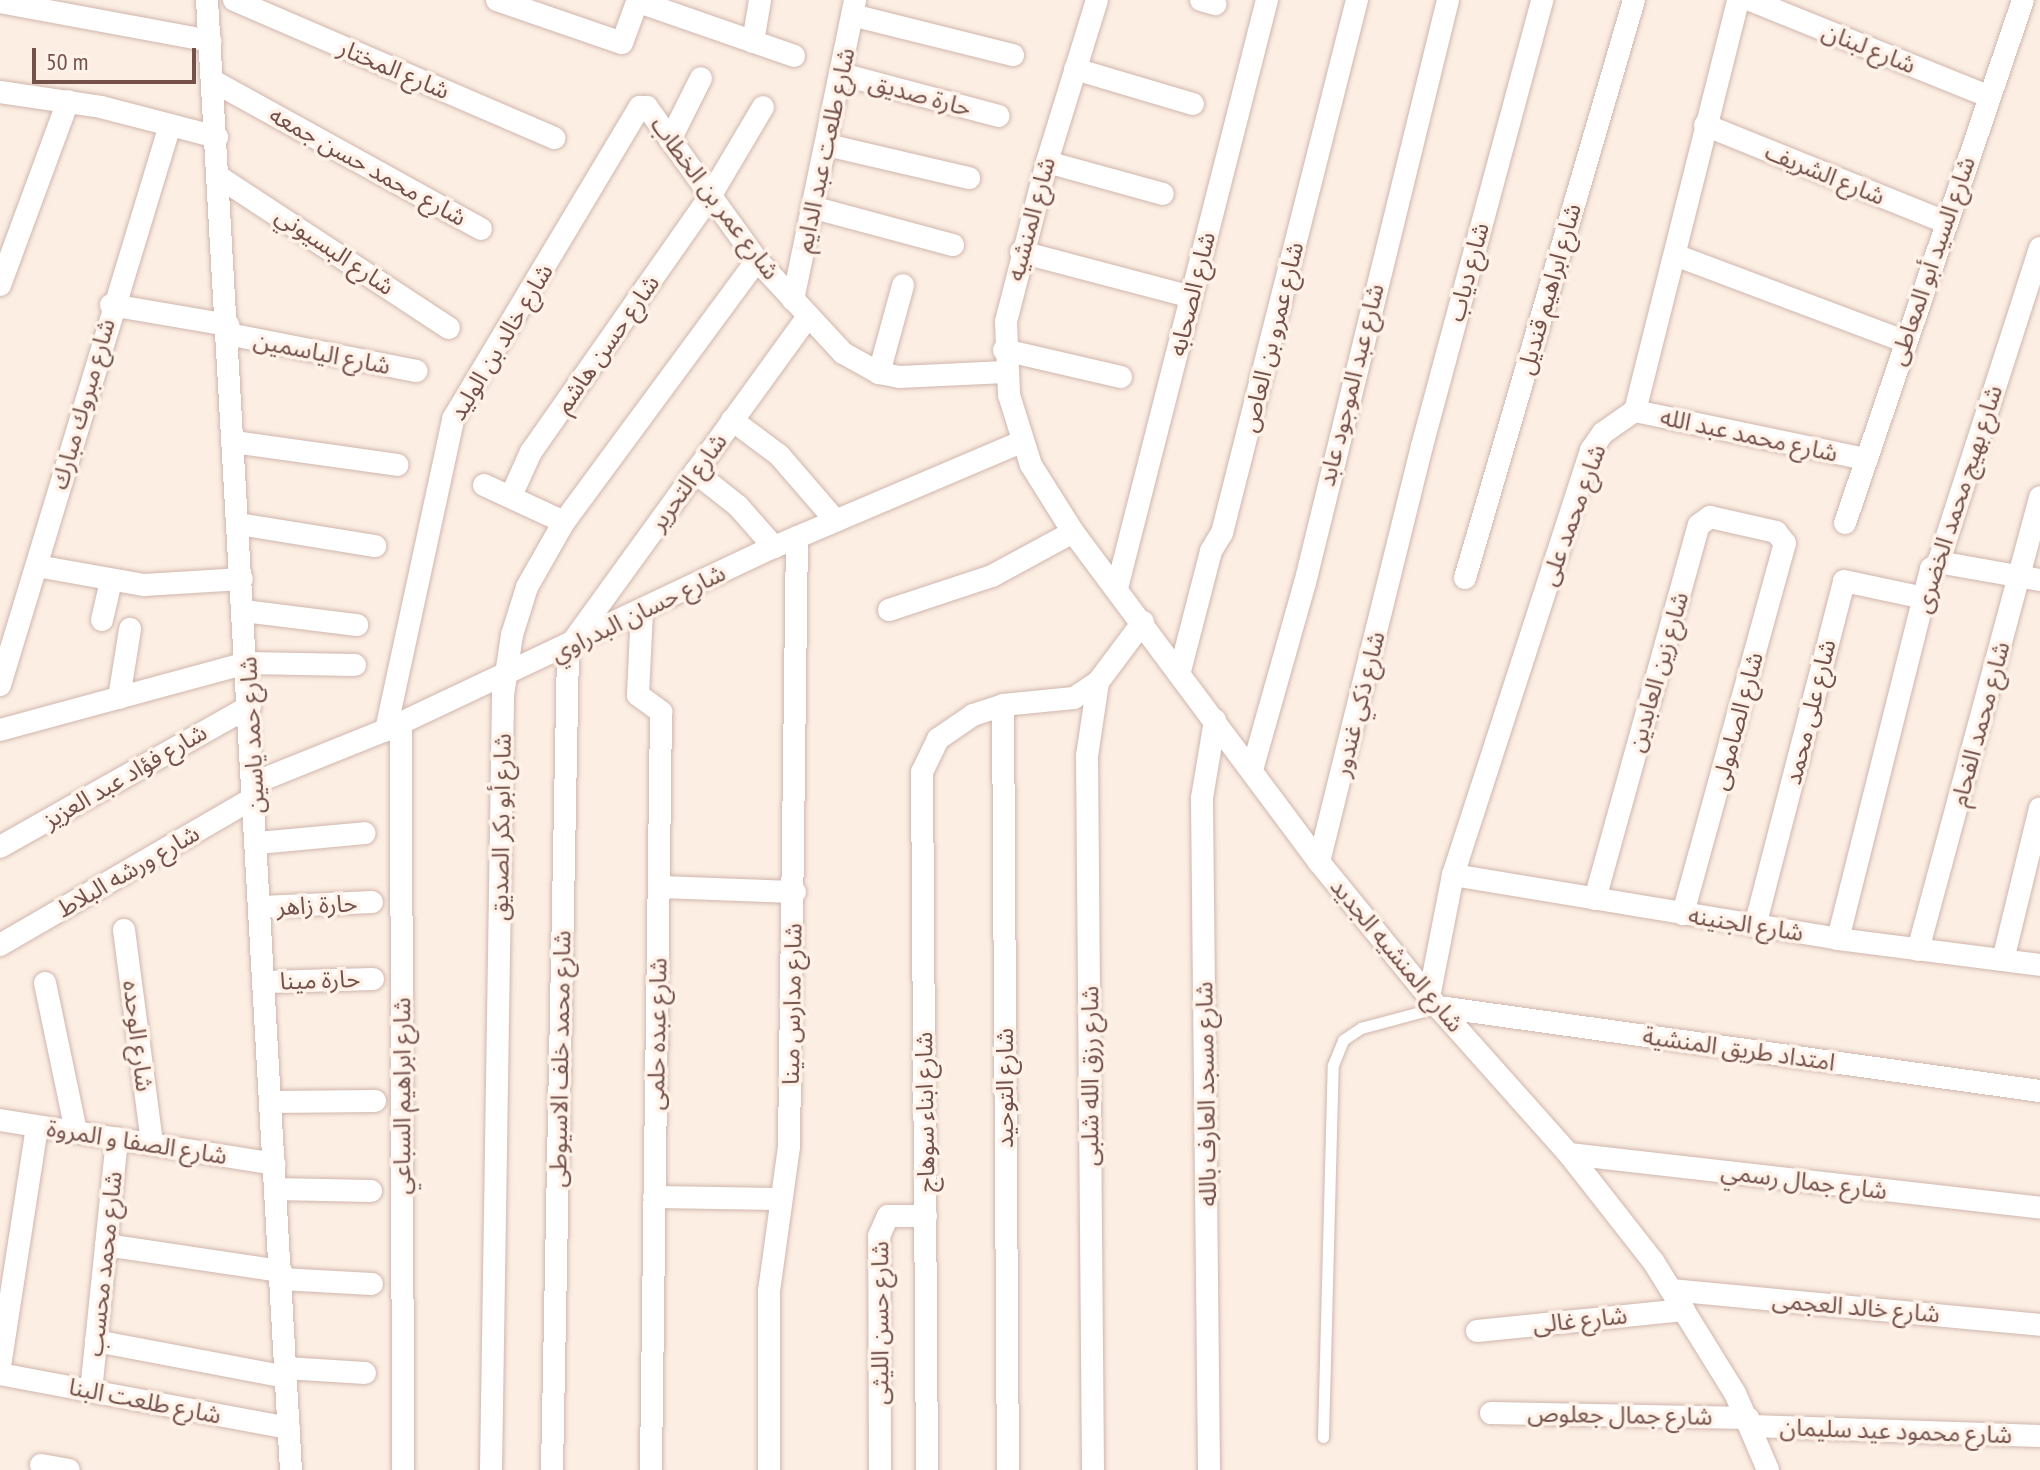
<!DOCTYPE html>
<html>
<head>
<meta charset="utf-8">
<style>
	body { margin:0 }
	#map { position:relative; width:2040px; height:1470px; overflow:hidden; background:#fceee3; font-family:"PT Sans Narrow","Noto Sans Arabic",sans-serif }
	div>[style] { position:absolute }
	.roads { filter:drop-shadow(0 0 2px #d0b6ad) drop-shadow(0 0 2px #d0b6ad) }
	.lane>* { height:11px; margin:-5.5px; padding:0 5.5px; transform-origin:5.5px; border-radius:5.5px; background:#fff }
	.street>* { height:22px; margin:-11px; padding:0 11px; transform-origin:11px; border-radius:11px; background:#fff }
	span { translate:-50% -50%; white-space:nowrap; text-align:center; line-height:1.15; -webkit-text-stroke:7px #fff2e9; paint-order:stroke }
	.street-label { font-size:24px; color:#745149 }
	.scale { position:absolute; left:32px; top:48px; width:164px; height:36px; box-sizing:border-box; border:4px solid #745149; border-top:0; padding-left:10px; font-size:24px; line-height:28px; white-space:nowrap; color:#745149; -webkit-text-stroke:6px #fff2e9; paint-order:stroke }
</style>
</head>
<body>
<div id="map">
	<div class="roads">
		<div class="lane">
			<div style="left:1323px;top:1437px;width:372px;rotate:-88.5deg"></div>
			<div style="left:1333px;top:1065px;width:27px;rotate:-68deg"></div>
			<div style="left:1343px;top:1040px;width:22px;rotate:-34deg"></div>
			<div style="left:1361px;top:1028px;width:81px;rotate:-15.1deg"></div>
		</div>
		<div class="street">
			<div style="left:207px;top:0;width:1472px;rotate:86.73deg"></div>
			<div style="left:234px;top:0;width:349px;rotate:23.3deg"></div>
			<div style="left:497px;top:0;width:132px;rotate:19deg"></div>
			<div style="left:622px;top:43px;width:40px;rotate:-69.8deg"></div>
			<div style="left:636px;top:5px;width:6px;rotate:-18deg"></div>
			<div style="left:642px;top:3px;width:161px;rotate:19.2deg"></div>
			<div style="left:1097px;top:0;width:170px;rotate:107.2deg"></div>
			<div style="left:1047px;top:162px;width:165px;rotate:104.4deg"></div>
			<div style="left:1006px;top:322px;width:73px;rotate:87.6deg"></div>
			<div style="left:1009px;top:395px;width:73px;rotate:72.6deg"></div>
			<div style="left:1031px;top:465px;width:79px;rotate:57.9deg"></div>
			<div style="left:1073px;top:532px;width:412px;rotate:53.3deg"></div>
			<div style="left:1319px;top:862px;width:174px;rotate:50.8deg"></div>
			<div style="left:1429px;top:997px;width:210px;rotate:48.3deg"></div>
			<div style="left:1569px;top:1154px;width:136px;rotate:51.9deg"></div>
			<div style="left:1653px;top:1261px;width:155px;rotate:58.2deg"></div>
			<div style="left:1735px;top:1393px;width:84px;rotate:66.8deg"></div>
			<div style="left:1201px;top:0;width:15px;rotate:16deg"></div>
			<div style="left:1750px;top:0;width:257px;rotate:22deg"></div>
			<div style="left:0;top:2px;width:214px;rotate:10.5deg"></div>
			<div style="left:852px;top:15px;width:166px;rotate:14deg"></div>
			<div style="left:753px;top:42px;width:43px;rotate:-80.5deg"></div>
			<div style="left:1075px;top:69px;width:123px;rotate:16.5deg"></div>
			<div style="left:841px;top:74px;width:163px;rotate:14.9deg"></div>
			<div style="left:213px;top:81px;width:306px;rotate:28.9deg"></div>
			<div style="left:0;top:92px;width:102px;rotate:8.4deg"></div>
			<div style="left:101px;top:107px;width:120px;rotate:14.5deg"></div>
			<div style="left:1705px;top:125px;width:259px;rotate:22deg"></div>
			<div style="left:670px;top:140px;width:69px;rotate:-63.4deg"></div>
			<div style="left:827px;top:145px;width:146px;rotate:13.1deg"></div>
			<div style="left:1047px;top:162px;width:120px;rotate:15.4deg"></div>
			<div style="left:219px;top:177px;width:275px;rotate:33.3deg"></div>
			<div style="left:815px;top:208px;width:143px;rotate:15deg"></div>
			<div style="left:1021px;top:252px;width:176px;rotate:14.8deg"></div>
			<div style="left:1675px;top:255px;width:245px;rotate:20.6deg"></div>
			<div style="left:0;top:285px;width:196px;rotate:-69.7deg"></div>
			<div style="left:793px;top:300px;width:306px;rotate:-78.3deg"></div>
			<div style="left:111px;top:305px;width:119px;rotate:9.7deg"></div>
			<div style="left:228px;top:334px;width:192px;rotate:11.1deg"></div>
			<div style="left:1004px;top:350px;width:120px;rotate:13deg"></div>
			<div style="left:879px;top:373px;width:91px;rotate:-74.7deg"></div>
			<div style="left:1635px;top:411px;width:234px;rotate:11.8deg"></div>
			<div style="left:732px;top:420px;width:59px;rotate:36.7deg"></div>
			<div style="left:779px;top:455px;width:87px;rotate:49.2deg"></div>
			<div style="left:234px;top:442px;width:165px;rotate:8deg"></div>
			<div style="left:695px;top:472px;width:55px;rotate:38.3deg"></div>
			<div style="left:738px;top:506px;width:55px;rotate:48.7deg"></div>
			<div style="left:484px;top:485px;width:88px;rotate:24.8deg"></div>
			<div style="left:511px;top:496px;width:48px;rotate:-65.6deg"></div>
			<div style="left:531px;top:452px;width:314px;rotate:-55deg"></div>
			<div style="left:711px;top:195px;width:102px;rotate:-59.4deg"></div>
			<div style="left:1845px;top:523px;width:552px;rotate:-71.2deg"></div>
			<div style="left:239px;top:524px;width:138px;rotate:9.2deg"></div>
			<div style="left:1938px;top:562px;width:104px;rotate:10deg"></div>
			<div style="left:37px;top:566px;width:109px;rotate:10.1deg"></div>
			<div style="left:144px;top:585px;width:98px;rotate:-3.5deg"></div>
			<div style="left:1465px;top:578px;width:602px;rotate:-73.7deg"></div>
			<div style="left:1117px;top:588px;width:607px;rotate:-75.69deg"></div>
			<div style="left:642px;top:610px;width:85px;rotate:92.7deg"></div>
			<div style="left:638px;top:695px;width:29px;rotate:36deg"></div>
			<div style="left:661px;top:712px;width:758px;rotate:90.76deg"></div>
			<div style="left:889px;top:610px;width:108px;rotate:-18.3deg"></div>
			<div style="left:992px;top:576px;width:92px;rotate:-28.5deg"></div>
			<div style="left:244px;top:611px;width:114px;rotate:7.1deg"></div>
			<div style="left:102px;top:620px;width:39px;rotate:-77deg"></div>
			<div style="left:1180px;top:671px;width:124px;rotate:-75.5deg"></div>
			<div style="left:1211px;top:551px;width:21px;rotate:-59deg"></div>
			<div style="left:1222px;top:533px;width:550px;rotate:-75.79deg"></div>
			<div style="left:0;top:685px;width:585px;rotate:-73.11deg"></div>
			<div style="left:119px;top:698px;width:70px;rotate:-80.9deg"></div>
			<div style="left:1003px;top:705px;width:765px;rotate:89.63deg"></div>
			<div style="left:401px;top:722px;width:748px;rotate:89.85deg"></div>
			<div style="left:0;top:730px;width:256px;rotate:-15.2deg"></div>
			<div style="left:247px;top:663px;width:108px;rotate:1.1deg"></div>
			<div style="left:386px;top:730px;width:318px;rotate:-77.8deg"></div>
			<div style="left:453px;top:419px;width:364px;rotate:-59.1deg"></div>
			<div style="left:640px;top:107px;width:7px"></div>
			<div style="left:647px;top:107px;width:188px;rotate:54.3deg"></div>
			<div style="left:757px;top:260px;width:127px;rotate:47.2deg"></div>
			<div style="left:843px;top:353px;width:41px;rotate:29.1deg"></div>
			<div style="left:879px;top:373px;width:21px;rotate:11deg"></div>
			<div style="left:900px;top:377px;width:105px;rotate:-2.7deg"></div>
			<div style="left:1252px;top:770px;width:194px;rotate:-74.2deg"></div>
			<div style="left:1305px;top:583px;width:600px;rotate:-76.22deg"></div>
			<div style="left:254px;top:783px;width:142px;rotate:-21.9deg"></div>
			<div style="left:386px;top:730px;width:429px;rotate:-25.3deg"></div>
			<div style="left:774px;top:547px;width:268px;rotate:-23deg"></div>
			<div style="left:258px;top:843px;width:107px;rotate:-5.3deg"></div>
			<div style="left:0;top:847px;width:287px;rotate:-29.4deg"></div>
			<div style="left:1319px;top:862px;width:429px;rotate:-76.1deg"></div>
			<div style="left:1422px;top:446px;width:462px;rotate:-74.9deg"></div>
			<div style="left:1453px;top:875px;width:390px;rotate:9.4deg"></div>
			<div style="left:1838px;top:939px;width:204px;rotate:7.3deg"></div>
			<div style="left:659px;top:887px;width:136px;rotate:2.1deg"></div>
			<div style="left:1595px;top:899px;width:388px;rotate:-74.5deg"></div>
			<div style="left:1699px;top:525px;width:14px;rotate:-36deg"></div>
			<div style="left:1710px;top:517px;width:68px;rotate:12.8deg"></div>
			<div style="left:1776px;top:532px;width:14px;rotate:51deg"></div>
			<div style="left:1785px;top:543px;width:385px;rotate:105.4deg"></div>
			<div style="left:262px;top:907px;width:110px;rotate:-2.6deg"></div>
			<div style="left:1755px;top:926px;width:356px;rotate:-75.5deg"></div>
			<div style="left:1844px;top:581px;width:82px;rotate:12deg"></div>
			<div style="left:124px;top:930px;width:214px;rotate:82.5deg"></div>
			<div style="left:1838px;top:939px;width:382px;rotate:-75.9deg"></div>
			<div style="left:1931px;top:569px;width:9px;rotate:-36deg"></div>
			<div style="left:1938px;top:564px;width:332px;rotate:-72.1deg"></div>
			<div style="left:0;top:945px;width:295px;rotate:-30.1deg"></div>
			<div style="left:1918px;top:950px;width:469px;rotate:-74.9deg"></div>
			<div style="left:2003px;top:960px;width:156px;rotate:-76.3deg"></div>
			<div style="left:266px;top:982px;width:107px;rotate:-1.6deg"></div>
			<div style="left:45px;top:983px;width:152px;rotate:78.2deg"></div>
			<div style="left:1429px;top:997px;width:124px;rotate:-78.9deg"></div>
			<div style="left:1453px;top:875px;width:447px;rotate:-72deg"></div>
			<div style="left:1591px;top:450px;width:21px;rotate:-55deg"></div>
			<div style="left:1603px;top:433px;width:39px;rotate:-35deg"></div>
			<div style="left:1635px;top:411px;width:424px;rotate:-75.9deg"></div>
			<div style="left:1439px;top:1007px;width:607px;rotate:7.96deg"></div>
			<div style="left:272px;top:1102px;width:103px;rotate:-0.6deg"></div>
			<div style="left:0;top:1120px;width:278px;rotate:9.1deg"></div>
			<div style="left:1569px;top:1154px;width:474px;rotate:6.5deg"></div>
			<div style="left:276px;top:1189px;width:95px;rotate:1.2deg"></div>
			<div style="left:654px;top:1197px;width:126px;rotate:0.9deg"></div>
			<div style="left:106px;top:1245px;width:177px;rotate:8.5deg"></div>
			<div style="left:281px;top:1279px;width:91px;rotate:3.1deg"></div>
			<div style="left:1671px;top:1290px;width:371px;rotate:5.4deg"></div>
			<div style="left:1477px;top:1331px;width:208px;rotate:-5.8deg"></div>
			<div style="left:96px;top:1341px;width:193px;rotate:10.7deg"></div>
			<div style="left:0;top:1366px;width:242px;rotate:-81.2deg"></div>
			<div style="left:286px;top:1368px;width:79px;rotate:3.6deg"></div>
			<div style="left:0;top:1374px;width:294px;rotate:10.6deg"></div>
			<div style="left:91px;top:1391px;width:254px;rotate:-84.1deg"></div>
			<div style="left:1491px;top:1413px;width:257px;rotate:1.1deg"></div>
			<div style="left:1752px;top:1426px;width:288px;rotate:2deg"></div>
			<div style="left:41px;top:1465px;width:28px;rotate:10deg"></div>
			<div style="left:491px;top:1470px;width:775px;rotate:-89.11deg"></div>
			<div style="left:503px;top:695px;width:61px;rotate:-81.5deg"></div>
			<div style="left:512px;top:635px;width:50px;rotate:-72.6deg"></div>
			<div style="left:527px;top:587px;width:75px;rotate:-60.4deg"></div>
			<div style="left:564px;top:522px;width:325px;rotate:-53.6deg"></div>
			<div style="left:552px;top:1470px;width:822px;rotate:-88.88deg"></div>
			<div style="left:568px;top:648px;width:410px;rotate:-54.1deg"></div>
			<div style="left:769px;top:1470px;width:179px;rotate:-90deg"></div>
			<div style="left:769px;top:1291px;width:146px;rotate:-82.1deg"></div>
			<div style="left:789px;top:1146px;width:609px;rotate:-89.25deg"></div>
			<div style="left:880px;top:1470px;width:234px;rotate:-90.2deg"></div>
			<div style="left:879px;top:1236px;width:22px;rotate:-66deg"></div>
			<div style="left:888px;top:1216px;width:38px"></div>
			<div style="left:927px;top:1470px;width:698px;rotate:-90.41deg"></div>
			<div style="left:922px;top:772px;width:37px;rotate:-64deg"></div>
			<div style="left:938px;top:739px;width:42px;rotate:-34.4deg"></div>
			<div style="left:973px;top:715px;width:32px;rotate:-18deg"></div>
			<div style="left:1003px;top:705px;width:71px;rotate:-5.6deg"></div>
			<div style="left:1074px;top:698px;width:29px;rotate:-34deg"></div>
			<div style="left:1098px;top:682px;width:75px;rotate:-53.1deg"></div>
			<div style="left:1093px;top:1470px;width:714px;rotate:-90.48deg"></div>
			<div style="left:1087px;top:756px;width:75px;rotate:-81.5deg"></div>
			<div style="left:1209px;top:1470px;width:672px;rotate:-90.6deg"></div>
			<div style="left:1202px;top:798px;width:79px;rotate:-80.5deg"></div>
		</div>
	</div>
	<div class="street-label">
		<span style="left:1869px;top:48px;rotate:22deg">شارع لبنان</span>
		<span style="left:394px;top:69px;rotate:23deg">شارع المختار</span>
		<span style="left:920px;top:95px;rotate:15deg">حارة صديق</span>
		<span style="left:825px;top:150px;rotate:-78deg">شارع طلعت عبد الدايم</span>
		<span style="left:368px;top:166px;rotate:29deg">شارع محمد حسن جمعه</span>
		<span style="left:1825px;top:174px;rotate:22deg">شارع الشريف</span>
		<span style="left:715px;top:198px;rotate:53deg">شارع عمر بن الخطاب</span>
		<span style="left:1031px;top:219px;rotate:-75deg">شارع المنشيه</span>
		<span style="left:335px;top:251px;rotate:34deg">شارع البسيوني</span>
		<span style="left:1932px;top:261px;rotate:-71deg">شارع السيد أبو المعاطى</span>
		<span style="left:1468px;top:272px;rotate:-75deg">شارع دياب</span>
		<span style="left:1549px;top:289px;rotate:-74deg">شارع ابراهيم قنديل</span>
		<span style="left:1192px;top:294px;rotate:-76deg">شارع الصحابه</span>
		<span style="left:1272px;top:337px;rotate:-76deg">شارع عمرو بن العاص</span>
		<span style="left:501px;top:342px;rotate:-59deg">شارع خالد بن الوليد</span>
		<span style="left:607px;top:344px;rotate:-55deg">شارع حسن هاشم</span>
		<span style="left:322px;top:353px;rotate:11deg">شارع الياسمين</span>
		<span style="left:1351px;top:385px;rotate:-76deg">شارع عبد الموجود عابد</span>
		<span style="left:83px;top:404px;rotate:-74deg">شارع مبروك مبارك</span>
		<span style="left:1749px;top:435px;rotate:12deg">شارع محمد عبد الله</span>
		<span style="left:688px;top:482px;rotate:-54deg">شارع التحرير</span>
		<span style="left:1958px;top:499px;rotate:-72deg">شارع بهيج محمد الخضرى</span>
		<span style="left:1573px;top:515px;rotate:-70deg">شارع محمد على</span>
		<span style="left:638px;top:613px;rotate:-26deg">شارع حسان البدراوي</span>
		<span style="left:1658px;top:672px;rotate:-74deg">شارع زين العابدين</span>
		<span style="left:1359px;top:704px;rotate:-76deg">شارع ذكي غندور</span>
		<span style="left:1810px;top:712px;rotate:-76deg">شارع على محمد</span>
		<span style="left:1737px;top:721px;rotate:-75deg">شارع الصامولى</span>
		<span style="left:1980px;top:724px;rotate:-75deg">شارع محمد الفحام</span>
		<span style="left:252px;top:735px;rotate:-93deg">شارع حمد ياسين</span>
		<span style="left:125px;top:776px;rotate:-30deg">شارع فؤاد عبد العزيز</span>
		<span style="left:501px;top:827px;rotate:-89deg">شارع أبو بكر الصديق</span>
		<span style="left:128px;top:871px;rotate:-30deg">شارع ورشه البلاط</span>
		<span style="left:317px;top:905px;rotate:-3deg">حارة زاهر</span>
		<span style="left:1746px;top:924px;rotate:9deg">شارع الجنينه</span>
		<span style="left:1397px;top:955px;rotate:50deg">شارع المنشيه الجديد</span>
		<span style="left:320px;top:980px;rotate:-2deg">حارة مينا</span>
		<span style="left:792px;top:1004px;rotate:-89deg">شارع مدارس مينا</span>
		<span style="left:657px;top:1034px;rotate:-89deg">شارع عبده حلمى</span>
		<span style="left:138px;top:1036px;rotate:83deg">شارع الوحده</span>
		<span style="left:1739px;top:1049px;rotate:8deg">امتداد طريق المنشية</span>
		<span style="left:560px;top:1059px;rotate:-89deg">شارع محمد خلف الاسيوطى</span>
		<span style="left:1090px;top:1076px;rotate:-90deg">شارع رزق الله شلبى</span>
		<span style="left:1005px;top:1088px;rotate:-90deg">شارع التوحيد</span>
		<span style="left:1206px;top:1094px;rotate:-91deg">شارع مسجد العارف بالله</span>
		<span style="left:402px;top:1096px;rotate:-90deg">شارع ابراهيم السباعي</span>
		<span style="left:925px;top:1112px;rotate:-91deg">شارع ابناء سوهاج</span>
		<span style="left:137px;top:1142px;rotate:9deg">شارع الصفا و المروة</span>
		<span style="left:1804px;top:1181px;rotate:7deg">شارع جمال رسمي</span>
		<span style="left:104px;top:1264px;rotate:-84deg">شارع محمد محسب</span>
		<span style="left:1856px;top:1307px;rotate:5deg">شارع خالد العجمى</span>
		<span style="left:1580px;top:1320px;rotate:-6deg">شارع غالى</span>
		<span style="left:880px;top:1323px;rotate:-90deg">شارع حسن الليثى</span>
		<span style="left:145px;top:1401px;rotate:11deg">شارع طلعت البنا</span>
		<span style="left:1620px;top:1415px;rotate:1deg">شارع جمال جعلوص</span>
		<span style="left:1896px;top:1431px;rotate:2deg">شارع محمود عيد سليمان</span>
	</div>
	<div class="scale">50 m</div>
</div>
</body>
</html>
